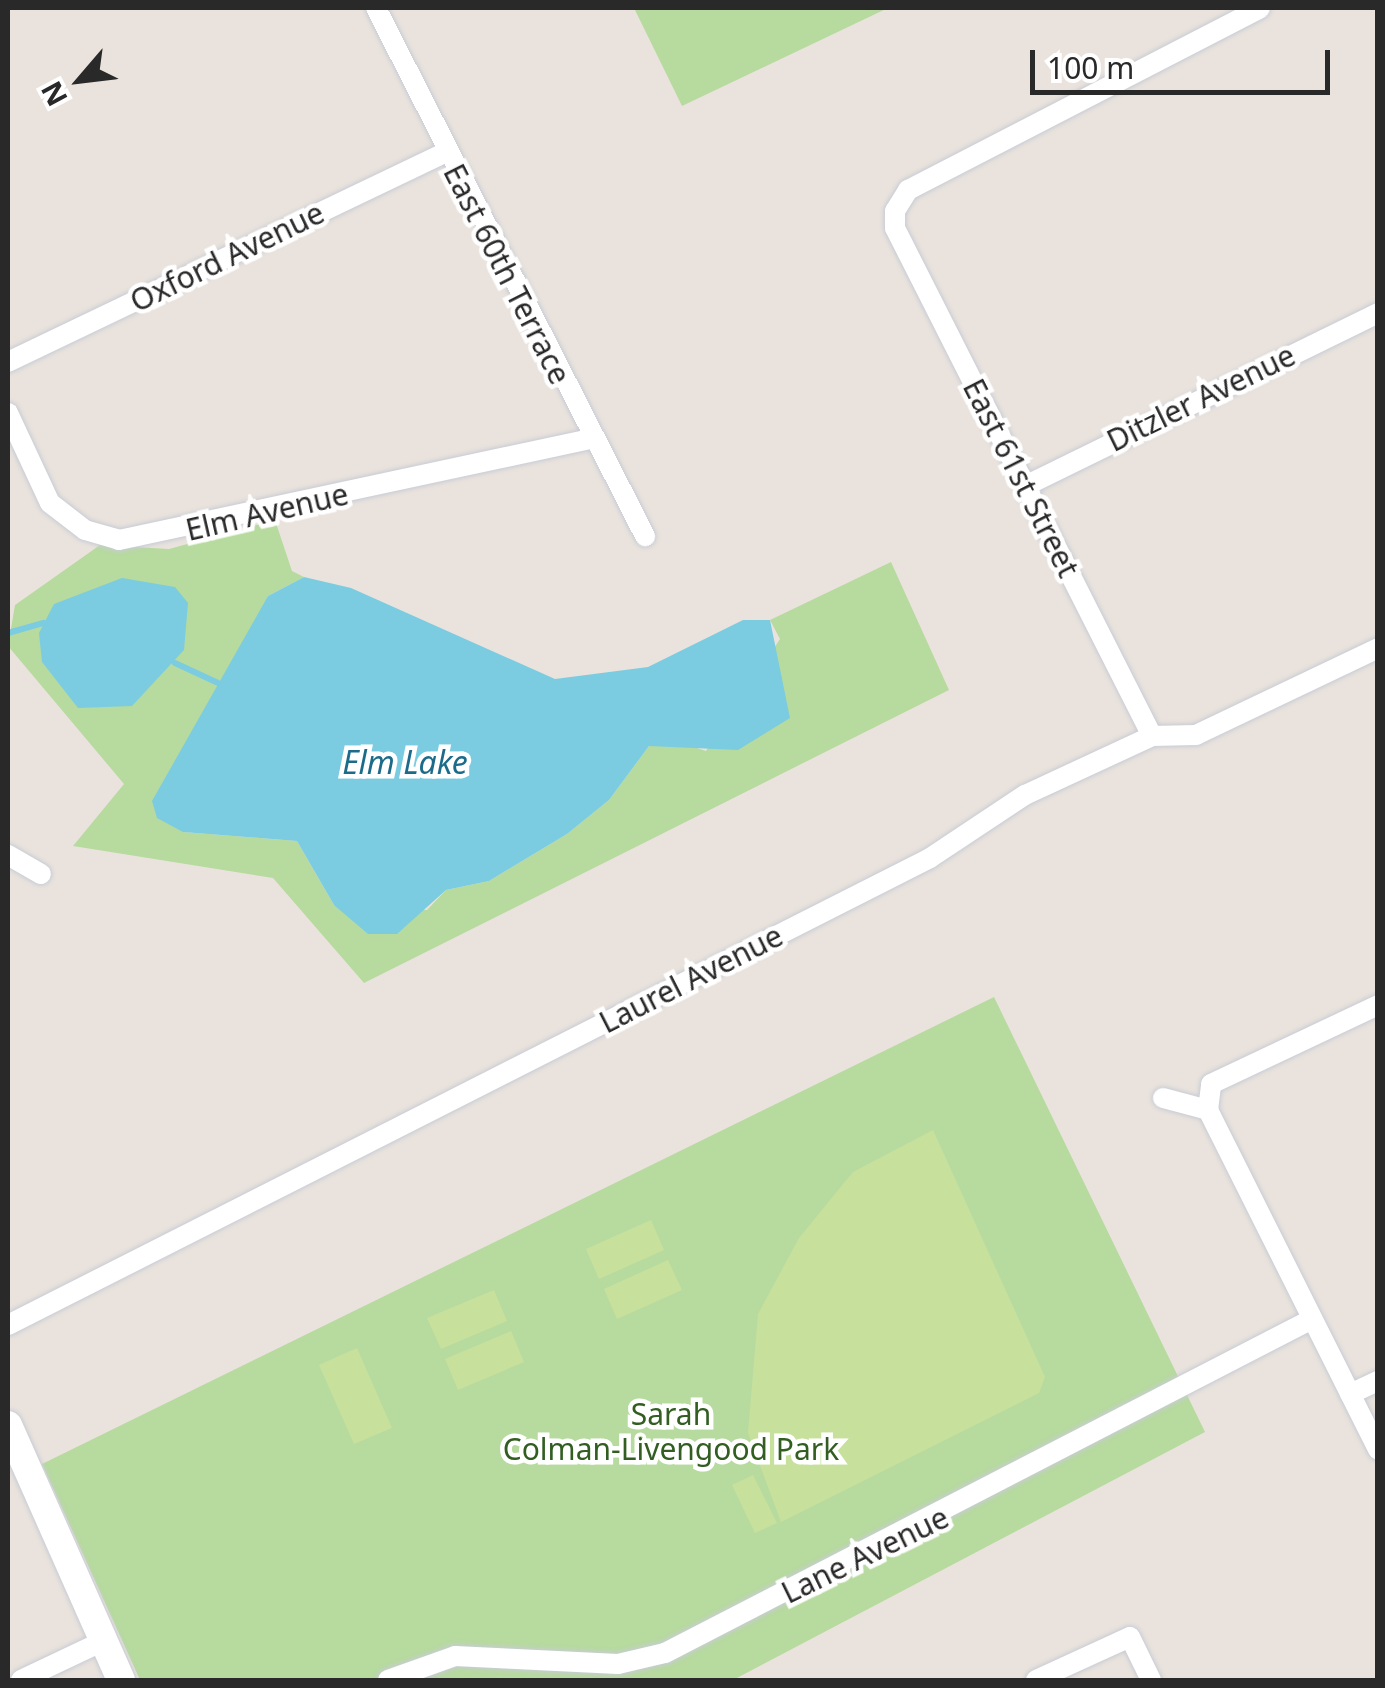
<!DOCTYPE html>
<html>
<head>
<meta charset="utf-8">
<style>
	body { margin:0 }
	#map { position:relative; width:1385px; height:1688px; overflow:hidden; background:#eae3dd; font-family:"Noto Sans",sans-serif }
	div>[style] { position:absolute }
	.green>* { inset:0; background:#b7da9f }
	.pitch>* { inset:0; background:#c7e19c }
	.water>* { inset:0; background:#7bcce0 }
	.stream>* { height:6px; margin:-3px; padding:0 3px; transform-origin:3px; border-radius:3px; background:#7bcce0 }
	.roads { filter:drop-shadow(0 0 2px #c8ccd5) drop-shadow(0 0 2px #c8ccd5) }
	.street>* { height:20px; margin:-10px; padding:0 10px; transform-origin:10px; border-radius:10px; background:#fff }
	.secondary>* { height:28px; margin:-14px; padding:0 14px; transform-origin:14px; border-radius:14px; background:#fff }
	span { translate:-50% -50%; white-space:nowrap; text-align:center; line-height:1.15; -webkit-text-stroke:9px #fff; paint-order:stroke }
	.street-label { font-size:30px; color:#292929 }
	.park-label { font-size:30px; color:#325e22 }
	.water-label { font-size:32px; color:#1c6b8a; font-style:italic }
	.frame { position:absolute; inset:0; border:10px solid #292929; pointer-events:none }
	.north { position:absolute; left:30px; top:30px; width:100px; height:100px; -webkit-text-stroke:8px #fff; paint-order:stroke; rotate:242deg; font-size:28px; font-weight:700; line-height:40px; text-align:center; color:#292929 }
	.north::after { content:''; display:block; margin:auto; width:35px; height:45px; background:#292929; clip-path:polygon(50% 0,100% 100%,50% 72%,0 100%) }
	.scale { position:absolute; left:1030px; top:50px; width:300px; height:45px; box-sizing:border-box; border:5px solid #292929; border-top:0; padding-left:12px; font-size:30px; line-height:35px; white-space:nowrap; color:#292929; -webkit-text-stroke:8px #fff; paint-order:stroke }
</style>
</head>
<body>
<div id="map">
	<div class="green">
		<div style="clip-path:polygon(634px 8px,888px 8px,682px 106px)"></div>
		<div style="clip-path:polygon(275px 520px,292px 571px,304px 577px,268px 596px,183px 832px,297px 841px,334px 905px,427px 910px,446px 890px,489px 881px,567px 834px,609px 800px,649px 746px,676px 741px,706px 751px,780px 639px,770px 620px,891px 562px,949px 690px,364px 983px,273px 878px,73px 846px,124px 784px,8px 646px,15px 605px,100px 545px,169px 549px)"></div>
		<div style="clip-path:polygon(994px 997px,1205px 1432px,733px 1680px,140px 1680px,42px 1464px)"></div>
	</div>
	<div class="pitch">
		<div style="clip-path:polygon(933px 1130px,1045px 1377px,1039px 1393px,781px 1522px,748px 1433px,758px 1314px,799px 1238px,853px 1172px)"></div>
		<div style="clip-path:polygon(651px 1220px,664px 1250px,599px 1279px,586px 1249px)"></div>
		<div style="clip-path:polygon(668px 1260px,682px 1290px,617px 1319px,604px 1289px)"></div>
		<div style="clip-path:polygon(494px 1290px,507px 1321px,441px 1349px,427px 1318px)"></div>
		<div style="clip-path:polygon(511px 1331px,524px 1362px,458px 1390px,445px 1359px)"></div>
		<div style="clip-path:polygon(357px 1348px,392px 1428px,354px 1444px,319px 1365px)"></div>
		<div style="clip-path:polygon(753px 1475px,777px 1523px,755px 1533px,732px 1485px)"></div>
	</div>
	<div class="water">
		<div style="clip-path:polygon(304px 577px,351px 588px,555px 679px,648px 667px,743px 620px,770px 620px,790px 718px,738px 750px,649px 746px,609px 800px,567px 834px,489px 881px,446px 890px,397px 934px,368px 934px,334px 905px,297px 841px,183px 832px,157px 818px,152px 801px,268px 596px)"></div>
		<div style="clip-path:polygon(122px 578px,175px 587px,188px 603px,184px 650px,132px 706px,78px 708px,42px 662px,39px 633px,54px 604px)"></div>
	</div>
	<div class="stream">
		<div style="left:8px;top:633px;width:37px;rotate:-16deg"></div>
		<div style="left:175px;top:663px;width:47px;rotate:24.9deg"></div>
	</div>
	<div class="roads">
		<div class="street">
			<div style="left:376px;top:8px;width:593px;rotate:63deg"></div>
			<div style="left:8px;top:362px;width:486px;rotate:-25.6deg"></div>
			<div style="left:8px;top:413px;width:99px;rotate:65deg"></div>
			<div style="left:50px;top:503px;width:44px;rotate:37.6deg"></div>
			<div style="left:85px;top:530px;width:35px;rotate:16deg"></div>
			<div style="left:119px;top:540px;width:482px;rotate:-12.1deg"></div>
			<div style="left:1025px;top:486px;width:393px;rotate:-26.1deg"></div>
			<div style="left:1152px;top:736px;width:569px;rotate:-116.84deg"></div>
			<div style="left:895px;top:228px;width:17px;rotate:-90deg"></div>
			<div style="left:895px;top:211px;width:25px;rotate:-58deg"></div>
			<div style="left:908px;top:190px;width:396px;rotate:-27.3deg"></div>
			<div style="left:8px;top:855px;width:38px;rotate:30deg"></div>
			<div style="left:1163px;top:1098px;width:47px;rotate:14.9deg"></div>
			<div style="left:1208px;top:1110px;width:380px;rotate:63.4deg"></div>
			<div style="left:1208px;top:1110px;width:26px;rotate:-83deg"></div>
			<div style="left:1211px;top:1084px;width:185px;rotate:-25.3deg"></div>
			<div style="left:8px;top:1325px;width:1034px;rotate:-26.86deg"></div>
			<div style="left:930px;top:858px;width:114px;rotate:-33.6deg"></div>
			<div style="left:1025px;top:795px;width:140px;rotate:-24.9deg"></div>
			<div style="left:1152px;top:736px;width:44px;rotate:-1.3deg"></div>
			<div style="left:1196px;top:735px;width:202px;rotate:-25.5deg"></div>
			<div style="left:1350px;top:1394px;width:31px;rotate:-25deg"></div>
			<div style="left:21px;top:1680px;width:91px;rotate:-25.4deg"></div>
			<div style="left:388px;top:1680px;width:71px;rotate:-19.7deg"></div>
			<div style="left:455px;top:1656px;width:163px;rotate:2.8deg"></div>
			<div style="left:618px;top:1664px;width:48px;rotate:-13.2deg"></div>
			<div style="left:665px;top:1653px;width:728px;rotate:-27.3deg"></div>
			<div style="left:1036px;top:1680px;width:103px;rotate:-24.6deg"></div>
			<div style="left:1130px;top:1637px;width:48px;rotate:64deg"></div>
		</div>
		<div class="secondary">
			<div style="left:8px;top:1425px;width:279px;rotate:66.1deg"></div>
		</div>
	</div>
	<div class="street-label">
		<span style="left:227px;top:257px;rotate:-26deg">Oxford Avenue</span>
		<span style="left:507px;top:274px;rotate:63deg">East 60th Terrace</span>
		<span style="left:1201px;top:398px;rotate:-26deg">Ditzler Avenue</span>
		<span style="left:1021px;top:478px;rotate:63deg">East 61st Street</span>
		<span style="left:267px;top:512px;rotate:-13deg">Elm Avenue</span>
		<span style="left:691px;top:979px;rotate:-27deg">Laurel Avenue</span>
		<span style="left:865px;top:1555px;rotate:-26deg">Lane Avenue</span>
	</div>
	<div class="park-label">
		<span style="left:671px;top:1431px">Sarah<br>Colman-Livengood Park</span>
	</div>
	<div class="water-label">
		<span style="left:405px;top:762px">Elm Lake</span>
	</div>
	<div class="frame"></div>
	<div class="north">N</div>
	<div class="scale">100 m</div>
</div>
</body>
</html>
